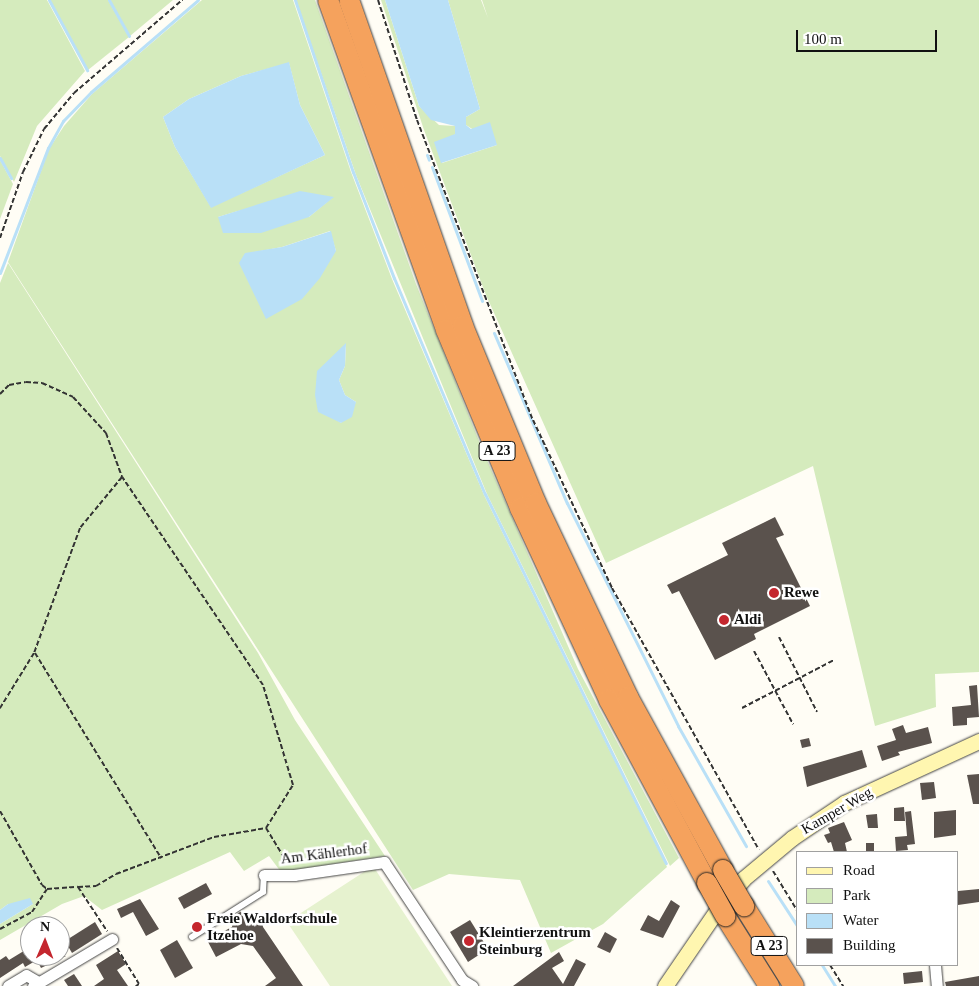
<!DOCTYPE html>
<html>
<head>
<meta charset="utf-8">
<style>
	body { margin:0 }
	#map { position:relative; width:979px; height:986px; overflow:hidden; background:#fffdf5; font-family:Georgia,serif }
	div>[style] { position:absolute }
	.green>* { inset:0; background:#d5ebbd }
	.pitch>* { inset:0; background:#e6f2cf }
	.water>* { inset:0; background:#b9e0f7 }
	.stream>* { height:3px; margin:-1.5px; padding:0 1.5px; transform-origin:1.5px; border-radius:1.5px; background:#b9e0f7 }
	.building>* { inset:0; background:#5a524d }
	.path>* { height:2px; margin-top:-1px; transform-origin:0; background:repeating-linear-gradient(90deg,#333 0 5px,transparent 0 7.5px) }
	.roads { filter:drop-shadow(0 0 1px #444) drop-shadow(0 0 1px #444) }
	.lane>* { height:5.5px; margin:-2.75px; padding:0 2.75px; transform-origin:2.75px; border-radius:2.75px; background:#fff }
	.street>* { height:11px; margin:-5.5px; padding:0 5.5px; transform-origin:5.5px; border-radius:5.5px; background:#fff }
	.secondary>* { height:15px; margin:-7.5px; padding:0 7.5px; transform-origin:7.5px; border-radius:7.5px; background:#fff6b0 }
	.highway>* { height:20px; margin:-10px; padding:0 10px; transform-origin:10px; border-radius:10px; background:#f5a25d }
	.bridges { filter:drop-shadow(0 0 1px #222) drop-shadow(0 0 1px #222) }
	.highway-bridge>* { height:20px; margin:-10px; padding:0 10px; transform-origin:10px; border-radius:10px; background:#f5a25d }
	.dots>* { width:14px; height:14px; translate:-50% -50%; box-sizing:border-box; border:2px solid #fff; border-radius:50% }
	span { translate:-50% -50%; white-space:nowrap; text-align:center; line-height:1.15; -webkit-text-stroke:5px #fff; paint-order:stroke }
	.shield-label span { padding:1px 4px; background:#fff; border:1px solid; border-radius:4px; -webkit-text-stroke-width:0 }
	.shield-label { font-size:14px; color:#111; font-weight:700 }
	.poi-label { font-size:15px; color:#111; font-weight:700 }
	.left { translate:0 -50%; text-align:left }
	.street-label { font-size:15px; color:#111 }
	.legend { position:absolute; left:796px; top:851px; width:162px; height:115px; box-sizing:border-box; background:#fff; border:1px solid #a0a0a0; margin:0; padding:6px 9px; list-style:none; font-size:15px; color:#111 }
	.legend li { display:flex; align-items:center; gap:10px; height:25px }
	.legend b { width:25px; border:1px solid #a0a0a0 }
	.north { position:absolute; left:20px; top:916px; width:50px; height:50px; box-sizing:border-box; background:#fff; border:1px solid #a0a0a0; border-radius:50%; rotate:1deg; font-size:14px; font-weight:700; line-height:20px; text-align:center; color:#111 }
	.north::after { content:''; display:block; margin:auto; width:18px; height:22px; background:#c4262e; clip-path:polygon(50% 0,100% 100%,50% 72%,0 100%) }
	.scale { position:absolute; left:796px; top:30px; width:141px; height:22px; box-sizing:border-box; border:2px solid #111; border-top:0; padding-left:6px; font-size:15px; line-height:18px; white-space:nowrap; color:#111; -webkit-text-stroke:4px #fff; paint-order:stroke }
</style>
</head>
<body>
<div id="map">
	<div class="green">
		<div style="clip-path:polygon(0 0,47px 0,85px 71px,37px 126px,14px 182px,0 156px)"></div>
		<div style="clip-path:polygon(50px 0,108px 0,129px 37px,88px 70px)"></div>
		<div style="clip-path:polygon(110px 0,173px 0,130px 36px)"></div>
		<div style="clip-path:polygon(evenodd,202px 0,293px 0,351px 172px,392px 279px,484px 495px,667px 867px,603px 924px,551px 953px,520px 880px,449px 874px,413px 890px,8px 262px,49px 149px,64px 126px,92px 94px,202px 0,289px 63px,300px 105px,325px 155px,211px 207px,175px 147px,163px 117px,189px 99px,241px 76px,289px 63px,202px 0,333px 197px,309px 217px,218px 217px,238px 211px,333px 197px,202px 0,330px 231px,336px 251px,245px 254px,282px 247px,330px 231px,202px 0,346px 344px,345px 366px,339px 380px,345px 395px,356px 402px,341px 423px,328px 414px,346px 344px)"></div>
		<div style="clip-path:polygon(296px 0,315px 0,416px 284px,483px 451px,578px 669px,679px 858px,670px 866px,487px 494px,356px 175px)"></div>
		<div style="clip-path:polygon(381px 0,385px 0,419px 106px,439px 125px,455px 126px,455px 134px,442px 163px,497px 145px,466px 125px,466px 117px,480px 109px,448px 0,481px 0,488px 18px,482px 0,979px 0,979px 672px,935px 674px,936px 707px,875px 726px,813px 466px,606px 563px,486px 295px,424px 130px)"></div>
		<div style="clip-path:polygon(0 160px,13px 184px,0 219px)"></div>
		<div style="clip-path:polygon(8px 263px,258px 653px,295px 720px,385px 856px,281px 872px,269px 856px,244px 871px,230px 852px,102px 910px,84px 896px,62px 904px,0 940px,0 924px,33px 904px,8px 904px,0 910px,0 283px)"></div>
	</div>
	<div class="pitch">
		<div style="clip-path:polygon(373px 866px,452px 986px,330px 986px,287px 922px)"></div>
	</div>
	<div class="water">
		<div style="clip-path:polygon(385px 0,448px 0,480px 109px,466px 117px,466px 125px,471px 129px,490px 122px,497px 145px,441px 163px,434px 142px,455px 134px,455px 126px,431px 120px,419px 106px)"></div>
		<div style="clip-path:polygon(289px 62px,300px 105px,325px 155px,211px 208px,175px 147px,163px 117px,189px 99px,241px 76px)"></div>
		<div style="clip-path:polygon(300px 191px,334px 197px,309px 217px,261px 233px,223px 233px,218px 217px)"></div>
		<div style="clip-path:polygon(331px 231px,336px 251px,320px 278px,302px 299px,266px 319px,239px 263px,245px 253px,282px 247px)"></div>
		<div style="clip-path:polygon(346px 343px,345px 366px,339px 380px,345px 395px,356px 402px,352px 417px,341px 423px,318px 412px,315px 395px,317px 371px)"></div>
		<div style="clip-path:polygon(30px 898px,33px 904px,0 924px,0 910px,8px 904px)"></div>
	</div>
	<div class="stream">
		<div style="left:49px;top:0;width:80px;rotate:61.5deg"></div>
		<div style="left:109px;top:0;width:41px;rotate:60.9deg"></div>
		<div style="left:295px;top:0;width:182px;rotate:71.4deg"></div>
		<div style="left:353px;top:172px;width:114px;rotate:68.9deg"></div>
		<div style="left:394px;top:278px;width:234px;rotate:67.2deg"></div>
		<div style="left:485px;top:494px;width:411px;rotate:63.9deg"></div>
		<div style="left:427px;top:155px;width:5px;rotate:68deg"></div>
		<div style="left:0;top:158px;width:23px;rotate:61deg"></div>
		<div style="left:432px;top:167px;width:143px;rotate:69.5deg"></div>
		<div style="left:0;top:273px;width:134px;rotate:-69deg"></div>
		<div style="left:48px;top:148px;width:31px;rotate:-61deg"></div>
		<div style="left:63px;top:121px;width:40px;rotate:-46deg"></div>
		<div style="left:91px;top:92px;width:141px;rotate:-40.7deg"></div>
		<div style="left:494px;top:333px;width:185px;rotate:66.8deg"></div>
		<div style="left:567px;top:503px;width:249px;rotate:63.5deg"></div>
		<div style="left:678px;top:726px;width:138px;rotate:60.5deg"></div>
		<div style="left:768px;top:881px;width:55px;rotate:56.9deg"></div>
		<div style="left:822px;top:965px;width:25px;rotate:58deg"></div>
	</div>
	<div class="building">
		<div style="clip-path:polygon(775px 517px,784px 535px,776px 538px,810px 606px,754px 634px,756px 639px,715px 660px,679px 591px,672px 594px,667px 585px,728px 555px,722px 543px)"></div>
		<div style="clip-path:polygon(977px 685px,979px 717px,967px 718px,967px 725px,953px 726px,952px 707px,971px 705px,969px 686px)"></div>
		<div style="clip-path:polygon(903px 725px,906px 733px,928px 727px,932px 743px,898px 752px,900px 755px,882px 761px,877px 746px,896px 740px,892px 729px)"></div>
		<div style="clip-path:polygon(809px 738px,811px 746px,802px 748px,800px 740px)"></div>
		<div style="clip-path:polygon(862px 750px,867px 767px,807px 787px,803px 767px)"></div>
		<div style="clip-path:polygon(979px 774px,979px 804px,973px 804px,967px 775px)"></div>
		<div style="clip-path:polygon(934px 782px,936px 798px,922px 800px,920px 783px)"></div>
		<div style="clip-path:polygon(904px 807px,905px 821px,894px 821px,894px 808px)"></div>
		<div style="clip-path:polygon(956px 810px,956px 835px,934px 838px,934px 812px)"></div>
		<div style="clip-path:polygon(911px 811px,915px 844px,907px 845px,908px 850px,896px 851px,895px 837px,907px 836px,905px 812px)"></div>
		<div style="clip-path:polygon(877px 814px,878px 828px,868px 828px,866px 815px)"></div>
		<div style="clip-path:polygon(844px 822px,852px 840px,845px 843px,847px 852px,834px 852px,831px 842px,828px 843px,824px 835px,830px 833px,828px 828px)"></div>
		<div style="clip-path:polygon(866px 843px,874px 843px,874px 852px,866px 852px)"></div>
		<div style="clip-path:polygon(206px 883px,212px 894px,184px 909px,178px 898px)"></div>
		<div style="clip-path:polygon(979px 889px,979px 902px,958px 905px,958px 891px)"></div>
		<div style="clip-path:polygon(140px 899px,159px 929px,146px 936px,133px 912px,121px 918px,117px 909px)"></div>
		<div style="clip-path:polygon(671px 900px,680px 906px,663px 938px,640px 930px,648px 915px,659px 921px)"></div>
		<div style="clip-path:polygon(240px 912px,261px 916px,263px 927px,303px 986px,265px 986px,276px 978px,253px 946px,241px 944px,216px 957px,207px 940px,232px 927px,234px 916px)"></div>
		<div style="clip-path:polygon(470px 920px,488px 949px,468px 962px,450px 932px)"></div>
		<div style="clip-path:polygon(95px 922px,102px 934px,72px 953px,65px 941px)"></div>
		<div style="clip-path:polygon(605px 932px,617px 939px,610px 953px,597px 947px)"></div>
		<div style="clip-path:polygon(177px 940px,193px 968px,175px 978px,160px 950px)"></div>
		<div style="clip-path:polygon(27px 949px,30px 956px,66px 956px,41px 968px,37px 960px,25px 967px,23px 963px,0 978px,0 960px,6px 956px,9px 960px)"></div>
		<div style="clip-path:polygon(118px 951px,126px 964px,117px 970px,128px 986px,94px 986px,104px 979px,96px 965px)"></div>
		<div style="clip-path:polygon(559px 952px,564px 961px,552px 968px,563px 984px,576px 959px,586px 964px,574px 986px,513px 986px)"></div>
		<div style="clip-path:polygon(922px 971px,923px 982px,904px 984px,903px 973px)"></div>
		<div style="clip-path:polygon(74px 974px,82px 986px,68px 986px,64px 980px)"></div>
		<div style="clip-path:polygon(979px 976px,979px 986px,946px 986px,945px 982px)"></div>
	</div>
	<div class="path">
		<div style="left:378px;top:0;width:126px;rotate:72deg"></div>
		<div style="left:417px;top:120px;width:322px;rotate:68.9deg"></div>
		<div style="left:533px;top:420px;width:186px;rotate:64.8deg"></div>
		<div style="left:612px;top:588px;width:300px;rotate:60.7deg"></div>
		<div style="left:0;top:238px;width:70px;rotate:-70.8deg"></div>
		<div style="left:23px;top:172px;width:48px;rotate:-64deg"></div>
		<div style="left:44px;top:129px;width:47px;rotate:-50.2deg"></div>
		<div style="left:74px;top:93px;width:143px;rotate:-40.7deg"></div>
		<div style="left:0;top:394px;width:13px;rotate:-45deg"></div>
		<div style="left:9px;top:385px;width:17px;rotate:-10deg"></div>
		<div style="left:26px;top:382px;width:16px;rotate:4deg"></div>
		<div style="left:42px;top:383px;width:34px;rotate:24deg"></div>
		<div style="left:73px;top:397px;width:49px;rotate:47.5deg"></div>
		<div style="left:106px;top:433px;width:47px;rotate:70deg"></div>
		<div style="left:122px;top:477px;width:66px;rotate:129.5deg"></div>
		<div style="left:80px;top:528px;width:133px;rotate:110.2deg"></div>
		<div style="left:34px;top:653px;width:65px;rotate:121.7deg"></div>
		<div style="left:779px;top:637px;width:84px;rotate:63.1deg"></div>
		<div style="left:754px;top:651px;width:83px;rotate:61.9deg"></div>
		<div style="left:35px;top:653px;width:241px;rotate:58.4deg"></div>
		<div style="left:742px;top:708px;width:104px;rotate:-27.6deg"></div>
		<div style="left:0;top:811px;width:85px;rotate:60.4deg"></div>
		<div style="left:42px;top:885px;width:6px;rotate:39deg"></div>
		<div style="left:47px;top:889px;width:31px;rotate:-4deg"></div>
		<div style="left:78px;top:887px;width:53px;rotate:56.6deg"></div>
		<div style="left:266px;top:828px;width:42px;rotate:58.6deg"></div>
		<div style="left:773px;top:871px;width:48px;rotate:58.6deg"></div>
		<div style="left:78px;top:887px;width:18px;rotate:-3deg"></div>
		<div style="left:96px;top:886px;width:23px;rotate:-31deg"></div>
		<div style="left:116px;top:874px;width:105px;rotate:-20.7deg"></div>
		<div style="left:214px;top:837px;width:53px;rotate:-9.8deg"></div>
		<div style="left:266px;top:828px;width:51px;rotate:-57.9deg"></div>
		<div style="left:293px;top:785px;width:104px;rotate:-106.7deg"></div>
		<div style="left:263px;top:685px;width:251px;rotate:-124.1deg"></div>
		<div style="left:0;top:929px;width:36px;rotate:-28deg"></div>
		<div style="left:32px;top:912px;width:27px;rotate:-57deg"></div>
		<div style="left:117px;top:948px;width:42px;rotate:58.6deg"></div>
		<div style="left:139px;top:984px;width:4px;rotate:146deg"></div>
		<div style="left:830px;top:965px;width:25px;rotate:58deg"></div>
	</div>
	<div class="roads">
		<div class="lane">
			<div style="left:192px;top:937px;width:84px;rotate:-32.4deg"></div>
			<div style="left:263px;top:892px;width:17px;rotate:-87deg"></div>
		</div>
		<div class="street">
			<div style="left:264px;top:875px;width:30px"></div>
			<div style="left:294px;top:875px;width:91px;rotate:-8.2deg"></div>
			<div style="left:384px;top:862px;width:141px;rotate:56.5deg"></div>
			<div style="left:462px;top:980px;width:12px;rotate:31deg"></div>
			<div style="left:935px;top:965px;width:21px;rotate:85deg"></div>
			<div style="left:8px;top:986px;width:21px;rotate:-31deg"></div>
			<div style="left:26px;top:975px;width:14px;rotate:30deg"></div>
			<div style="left:33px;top:986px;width:92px;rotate:-30.7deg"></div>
		</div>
		<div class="secondary">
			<div style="left:665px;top:986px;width:96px;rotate:-55.6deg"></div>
			<div style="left:719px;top:907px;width:37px;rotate:-49deg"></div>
			<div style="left:743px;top:879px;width:64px;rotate:-39.9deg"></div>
			<div style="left:792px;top:838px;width:63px;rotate:-33.9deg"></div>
			<div style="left:844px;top:803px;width:149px;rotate:-24.7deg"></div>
		</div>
		<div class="highway">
			<div style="left:328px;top:0;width:350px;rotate:70.3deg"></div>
			<div style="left:446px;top:330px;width:193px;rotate:67.4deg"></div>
			<div style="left:520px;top:508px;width:212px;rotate:65.1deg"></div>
			<div style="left:609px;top:700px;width:208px;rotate:61.8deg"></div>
			<div style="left:349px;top:0;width:345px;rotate:70.7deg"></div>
			<div style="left:463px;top:326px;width:191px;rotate:67.6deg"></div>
			<div style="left:536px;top:503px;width:215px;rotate:64.6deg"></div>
			<div style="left:628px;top:697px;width:197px;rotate:61.2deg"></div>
			<div style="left:744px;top:906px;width:94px;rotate:58deg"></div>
			<div style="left:725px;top:916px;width:83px;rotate:57.8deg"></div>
		</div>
	</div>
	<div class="bridges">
		<div class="highway-bridge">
			<div style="left:723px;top:870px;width:42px;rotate:59.7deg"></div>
			<div style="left:707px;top:883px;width:38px;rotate:61deg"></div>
		</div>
	</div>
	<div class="dots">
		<div style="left:774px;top:593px;background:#c4262e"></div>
		<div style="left:724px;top:620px;background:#c4262e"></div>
		<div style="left:197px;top:927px;background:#c4262e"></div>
		<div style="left:469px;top:941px;background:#c4262e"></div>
	</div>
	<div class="shield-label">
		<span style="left:497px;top:451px">A 23</span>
		<span style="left:769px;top:946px">A 23</span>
	</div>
	<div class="poi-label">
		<span class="left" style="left:784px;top:593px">Rewe</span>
		<span class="left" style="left:734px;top:620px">Aldi</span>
		<span class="left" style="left:207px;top:927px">Freie Waldorfschule<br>Itzehoe</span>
		<span class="left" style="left:479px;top:941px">Kleintierzentrum<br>Steinburg</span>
	</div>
	<div class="street-label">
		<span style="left:837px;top:811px;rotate:-30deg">Kamper Weg</span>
		<span style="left:324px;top:854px;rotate:-7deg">Am Kählerhof</span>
	</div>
	<ul class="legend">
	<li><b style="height:6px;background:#fff6b0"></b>Road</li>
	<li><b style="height:14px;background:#d5ebbd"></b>Park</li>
	<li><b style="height:14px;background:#b9e0f7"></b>Water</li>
	<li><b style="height:14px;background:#5a524d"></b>Building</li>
	</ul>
	<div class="north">N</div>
	<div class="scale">100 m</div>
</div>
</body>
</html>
